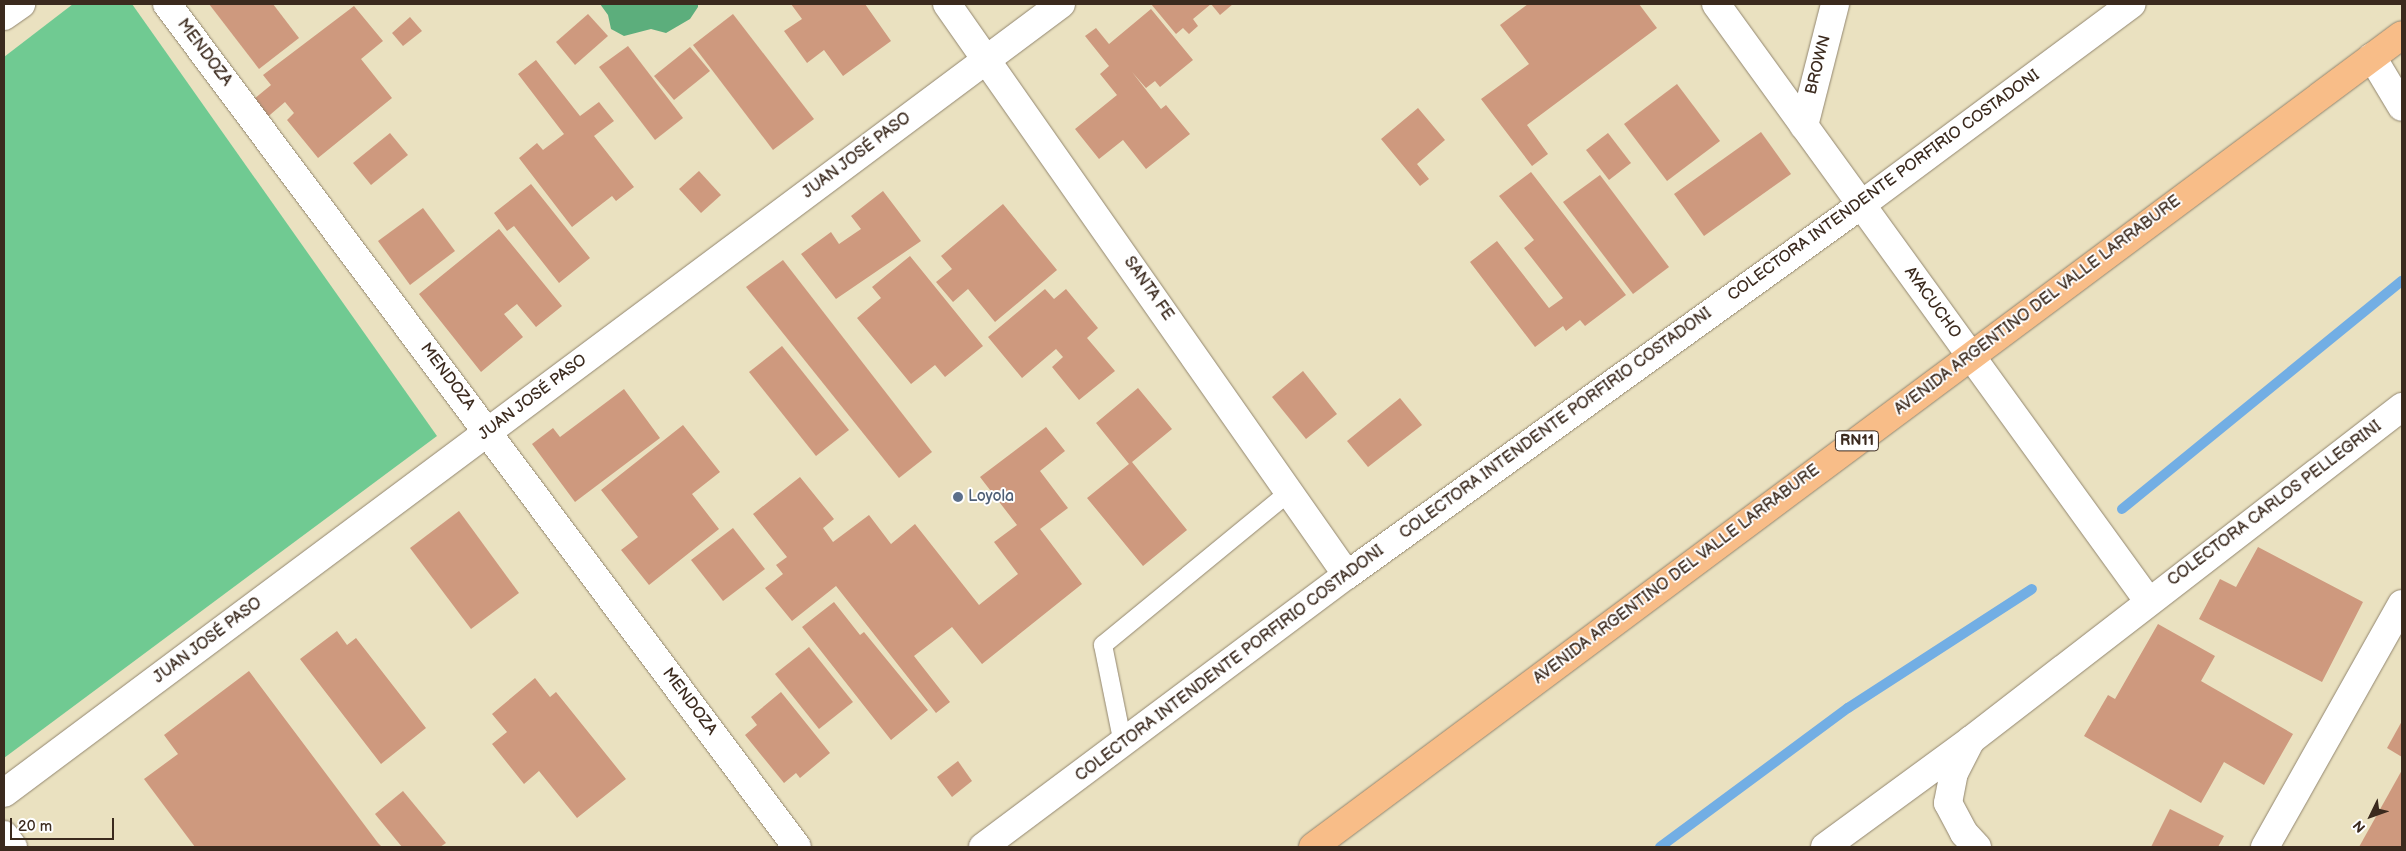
<!DOCTYPE html>
<html>
<head>
<meta charset="utf-8">
<style>
	body { margin:0 }
	#map { position:relative; width:2406px; height:851px; overflow:hidden; background:#eae1c0; font-family:"Balsamiq Sans",sans-serif }
	div>[style] { position:absolute }
	.green>* { inset:0; background:#70ca92 }
	.forest>* { inset:0; background:#5cae7c }
	.stream>* { height:10px; margin:-5px; padding:0 5px; transform-origin:5px; border-radius:5px; background:#72aee4 }
	.building>* { inset:0; background:#ce997e }
	.roads { filter:drop-shadow(0 0 1px #92866f) drop-shadow(0 0 1px #92866f) }
	.service>* { height:18px; margin:-9px; padding:0 9px; transform-origin:9px; border-radius:9px; background:#fff }
	.minor>* { height:28px; margin:-14px; padding:0 14px; transform-origin:14px; border-radius:14px; background:#fff }
	.tertiary>* { height:28px; margin:-14px; padding:0 14px; transform-origin:14px; border-radius:14px; background:#fff }
	.trunk>* { height:28px; margin:-14px; padding:0 14px; transform-origin:14px; border-radius:14px; background:#f8bd88 }
	.dots>* { width:14px; height:14px; translate:-50% -50%; box-sizing:border-box; border:2px solid #fff; border-radius:50% }
	span { translate:-50% -50%; white-space:nowrap; text-align:center; line-height:1.15; -webkit-text-stroke:4px #fff; paint-order:stroke }
	.shield-label span { padding:1px 4px; background:#fff; border:1px solid; border-radius:4px; -webkit-text-stroke-width:0 }
	.shield-label { font-size:15px; color:#3b2a1e; font-weight:700 }
	.street-label { font-size:16px; color:#3b2a1e }
	.service-label { font-size:16px; color:#4e5e75 }
	.left { translate:0 -50%; text-align:left }
	.frame { position:absolute; inset:0; border:5px solid #3b2a1e; pointer-events:none }
	.north { position:absolute; left:2346px; top:791px; width:50px; height:50px; -webkit-text-stroke:4px #fff; paint-order:stroke; rotate:228deg; font-size:14px; font-weight:700; line-height:20px; text-align:center; color:#3b2a1e }
	.north::after { content:''; display:block; margin:auto; width:18px; height:22px; background:#3b2a1e; clip-path:polygon(50% 0,100% 100%,50% 72%,0 100%) }
	.scale { position:absolute; left:10px; top:818px; width:104px; height:22px; box-sizing:border-box; border:2px solid #3b2a1e; border-top:0; padding-left:6px; font-size:15px; line-height:18px; white-space:nowrap; color:#3b2a1e; -webkit-text-stroke:4px #fff; paint-order:stroke }
</style>
</head>
<body>
<div id="map">
	<div class="green">
		<div style="clip-path:polygon(73px 4px,132px 4px,437px 436px,4px 758px,4px 57px)"></div>
	</div>
	<div class="forest">
		<div style="clip-path:polygon(600px 4px,698px 4px,698px 7px,690px 19px,666px 33px,651px 29px,624px 36px,611px 29px,608px 15px)"></div>
	</div>
	<div class="stream">
		<div style="left:2122px;top:509px;width:361px;rotate:-39.2deg"></div>
		<div style="left:1660px;top:847px;width:234px;rotate:-36.5deg"></div>
		<div style="left:1848px;top:708px;width:219px;rotate:-32.9deg"></div>
	</div>
	<div class="building">
		<div style="clip-path:polygon(209px 4px,273px 4px,299px 38px,259px 69px)"></div>
		<div style="clip-path:polygon(791px 4px,865px 4px,891px 41px,843px 76px,824px 50px,807px 63px,784px 31px,802px 19px)"></div>
		<div style="clip-path:polygon(1151px 4px,1211px 4px,1193px 19px,1198px 26px,1189px 34px,1183px 28px,1176px 34px)"></div>
		<div style="clip-path:polygon(1211px 4px,1233px 4px,1220px 15px)"></div>
		<div style="clip-path:polygon(1528px 4px,1639px 4px,1657px 28px,1527px 125px,1548px 154px,1532px 166px,1481px 99px,1529px 64px,1500px 25px)"></div>
		<div style="clip-path:polygon(354px 6px,383px 41px,361px 59px,392px 98px,318px 158px,287px 120px,294px 113px,285px 102px,264px 120px,249px 103px,271px 85px,263px 75px)"></div>
		<div style="clip-path:polygon(1151px 9px,1193px 60px,1160px 87px,1155px 81px,1146px 88px,1132px 72px,1161px 109px,1166px 105px,1190px 134px,1146px 169px,1123px 140px,1099px 159px,1075px 129px,1117px 95px,1100px 74px,1109px 66px,1085px 36px,1096px 28px,1109px 44px)"></div>
		<div style="clip-path:polygon(588px 14px,608px 36px,575px 65px,556px 42px)"></div>
		<div style="clip-path:polygon(733px 14px,814px 119px,773px 150px,693px 45px)"></div>
		<div style="clip-path:polygon(410px 17px,422px 31px,403px 46px,392px 33px)"></div>
		<div style="clip-path:polygon(628px 46px,683px 118px,655px 140px,599px 67px)"></div>
		<div style="clip-path:polygon(690px 47px,710px 71px,674px 100px,654px 76px)"></div>
		<div style="clip-path:polygon(536px 60px,580px 116px,599px 102px,614px 121px,594px 136px,634px 187px,616px 201px,612px 196px,572px 227px,519px 158px,537px 143px,543px 150px,564px 134px,518px 74px)"></div>
		<div style="clip-path:polygon(1677px 84px,1720px 141px,1667px 181px,1624px 124px)"></div>
		<div style="clip-path:polygon(1418px 108px,1445px 140px,1417px 164px,1429px 179px,1420px 186px,1381px 139px)"></div>
		<div style="clip-path:polygon(1761px 132px,1791px 174px,1704px 236px,1674px 194px)"></div>
		<div style="clip-path:polygon(390px 133px,408px 155px,371px 185px,353px 163px)"></div>
		<div style="clip-path:polygon(1608px 133px,1631px 163px,1609px 180px,1586px 150px)"></div>
		<div style="clip-path:polygon(699px 171px,721px 195px,701px 213px,679px 189px)"></div>
		<div style="clip-path:polygon(1531px 172px,1626px 295px,1585px 326px,1580px 320px,1566px 331px,1563px 326px,1535px 347px,1470px 262px,1497px 241px,1549px 308px,1563px 298px,1524px 248px,1534px 240px,1499px 196px)"></div>
		<div style="clip-path:polygon(1600px 175px,1669px 267px,1633px 294px,1563px 202px)"></div>
		<div style="clip-path:polygon(531px 184px,590px 258px,559px 283px,514px 226px,507px 231px,494px 213px)"></div>
		<div style="clip-path:polygon(883px 191px,921px 241px,836px 299px,801px 254px,831px 232px,839px 244px,861px 229px,851px 216px)"></div>
		<div style="clip-path:polygon(1003px 204px,1057px 270px,995px 322px,968px 289px,953px 302px,936px 282px,952px 269px,941px 256px)"></div>
		<div style="clip-path:polygon(423px 208px,455px 251px,410px 285px,378px 241px)"></div>
		<div style="clip-path:polygon(499px 229px,562px 306px,536px 327px,517px 304px,504px 314px,523px 337px,481px 372px,419px 294px)"></div>
		<div style="clip-path:polygon(910px 256px,983px 346px,945px 377px,935px 365px,911px 384px,857px 318px,881px 298px,872px 287px)"></div>
		<div style="clip-path:polygon(783px 260px,932px 452px,899px 478px,746px 287px)"></div>
		<div style="clip-path:polygon(1045px 289px,1054px 299px,1066px 289px,1098px 328px,1087px 338px,1115px 371px,1079px 400px,1052px 367px,1063px 357px,1056px 349px,1022px 378px,988px 337px)"></div>
		<div style="clip-path:polygon(782px 346px,849px 430px,816px 456px,749px 372px)"></div>
		<div style="clip-path:polygon(1303px 371px,1337px 414px,1306px 439px,1272px 397px)"></div>
		<div style="clip-path:polygon(1138px 388px,1172px 429px,1132px 462px,1187px 530px,1143px 566px,1087px 498px,1129px 464px,1096px 423px)"></div>
		<div style="clip-path:polygon(624px 389px,660px 438px,575px 502px,532px 444px,553px 428px,560px 437px)"></div>
		<div style="clip-path:polygon(1400px 398px,1422px 425px,1368px 467px,1347px 441px)"></div>
		<div style="clip-path:polygon(683px 425px,720px 472px,692px 494px,719px 529px,649px 585px,621px 550px,638px 537px,601px 490px)"></div>
		<div style="clip-path:polygon(1046px 427px,1065px 451px,1040px 471px,1068px 508px,1040px 529px,1082px 584px,982px 664px,952px 627px,914px 656px,950px 702px,936px 713px,836px 586px,792px 621px,765px 588px,783px 574px,776px 565px,787px 557px,753px 514px,800px 477px,834px 519px,823px 528px,833px 542px,869px 515px,891px 544px,915px 524px,979px 605px,1018px 574px,994px 542px,1017px 525px,980px 477px)"></div>
		<div style="clip-path:polygon(459px 511px,519px 593px,471px 629px,410px 548px)"></div>
		<div style="clip-path:polygon(733px 528px,765px 569px,723px 601px,691px 560px)"></div>
		<div style="clip-path:polygon(2258px 547px,2363px 602px,2322px 682px,2199px 619px,2220px 579px,2236px 587px)"></div>
		<div style="clip-path:polygon(834px 602px,860px 635px,864px 632px,928px 710px,891px 740px,802px 627px)"></div>
		<div style="clip-path:polygon(2158px 624px,2215px 656px,2201px 681px,2293px 734px,2264px 785px,2224px 762px,2201px 803px,2084px 736px,2108px 695px,2115px 699px)"></div>
		<div style="clip-path:polygon(337px 631px,347px 645px,356px 638px,426px 728px,381px 764px,300px 659px)"></div>
		<div style="clip-path:polygon(809px 647px,853px 702px,819px 729px,775px 674px)"></div>
		<div style="clip-path:polygon(249px 671px,378px 843px,382px 847px,195px 847px,144px 779px,178px 754px,164px 735px)"></div>
		<div style="clip-path:polygon(535px 678px,550px 697px,556px 692px,626px 779px,577px 818px,539px 771px,524px 784px,492px 744px,507px 732px,492px 714px)"></div>
		<div style="clip-path:polygon(781px 692px,830px 753px,800px 778px,796px 773px,784px 783px,745px 735px,757px 725px,751px 717px)"></div>
		<div style="clip-path:polygon(2402px 721px,2402px 757px,2387px 748px)"></div>
		<div style="clip-path:polygon(958px 761px,972px 781px,952px 797px,937px 777px)"></div>
		<div style="clip-path:polygon(2402px 770px,2402px 847px,2359px 847px)"></div>
		<div style="clip-path:polygon(403px 791px,446px 843px,440px 847px,402px 847px,375px 814px)"></div>
		<div style="clip-path:polygon(2170px 809px,2224px 836px,2218px 847px,2151px 847px)"></div>
	</div>
	<div class="roads">
		<div class="service">
			<div style="left:1123px;top:744px;width:101px;rotate:-101.4deg"></div>
			<div style="left:1103px;top:645px;width:241px;rotate:-39.4deg"></div>
		</div>
		<div class="minor">
			<div style="left:167px;top:4px;width:1052px;rotate:53.23deg"></div>
			<div style="left:947px;top:4px;width:697px;rotate:54.99deg"></div>
			<div style="left:4px;top:16px;width:21px;rotate:-35deg"></div>
			<div style="left:2372px;top:57px;width:58px;rotate:59deg"></div>
			<div style="left:1804px;top:126px;width:126px;rotate:-75.7deg"></div>
			<div style="left:4px;top:793px;width:1319px;rotate:-36.74deg"></div>
			<div style="left:4px;top:835px;width:15px;rotate:53deg"></div>
			<div style="left:983px;top:847px;width:454px;rotate:-36.8deg"></div>
			<div style="left:1347px;top:575px;width:633px;rotate:-35.75deg"></div>
			<div style="left:1861px;top:205px;width:337px;rotate:-36.6deg"></div>
			<div style="left:1825px;top:847px;width:181px;rotate:-36.2deg"></div>
			<div style="left:2265px;top:847px;width:279px;rotate:-60.6deg"></div>
		</div>
		<div class="tertiary">
			<div style="left:1716px;top:4px;width:738px;rotate:54.09deg"></div>
			<div style="left:1977px;top:847px;width:19px;rotate:-133deg"></div>
			<div style="left:1964px;top:833px;width:34px;rotate:-118deg"></div>
			<div style="left:1948px;top:803px;width:31px;rotate:-79deg"></div>
			<div style="left:1954px;top:773px;width:37px;rotate:-63deg"></div>
			<div style="left:1971px;top:740px;width:545px;rotate:-37.69deg"></div>
		</div>
		<div class="trunk">
			<div style="left:1313px;top:847px;width:1358px;rotate:-36.71deg"></div>
		</div>
	</div>
	<div class="dots">
		<div style="left:958px;top:497px;background:#5c6f8a"></div>
	</div>
	<div class="shield-label">
		<span style="left:1857px;top:441px">RN11</span>
	</div>
	<div class="street-label">
		<span style="left:204px;top:53px;rotate:53deg">MENDOZA</span>
		<span style="left:1819px;top:65px;rotate:-76deg">BROWN</span>
		<span style="left:857px;top:156px;rotate:-37deg">JUAN JOSÉ PASO</span>
		<span style="left:1884px;top:186px;rotate:-36deg">COLECTORA INTENDENTE PORFIRIO COSTADONI</span>
		<span style="left:1148px;top:289px;rotate:55deg">SANTA FE</span>
		<span style="left:1932px;top:303px;rotate:54deg">AYACUCHO</span>
		<span style="left:2038px;top:306px;rotate:-37deg">AVENIDA ARGENTINO DEL VALLE LARRABURE</span>
		<span style="left:447px;top:377px;rotate:53deg">MENDOZA</span>
		<span style="left:533px;top:398px;rotate:-37deg">JUAN JOSÉ PASO</span>
		<span style="left:1556px;top:424px;rotate:-36deg">COLECTORA INTENDENTE PORFIRIO COSTADONI</span>
		<span style="left:2275px;top:504px;rotate:-37deg">COLECTORA CARLOS PELLEGRINI</span>
		<span style="left:1677px;top:575px;rotate:-37deg">AVENIDA ARGENTINO DEL VALLE LARRABURE</span>
		<span style="left:208px;top:641px;rotate:-37deg">JUAN JOSÉ PASO</span>
		<span style="left:1230px;top:664px;rotate:-37deg">COLECTORA INTENDENTE PORFIRIO COSTADONI</span>
		<span style="left:689px;top:702px;rotate:53deg">MENDOZA</span>
	</div>
	<div class="service-label">
		<span class="left" style="left:968px;top:497px">Loyola</span>
	</div>
	<div class="frame"></div>
	<div class="north">N</div>
	<div class="scale">20 m</div>
</div>
</body>
</html>
